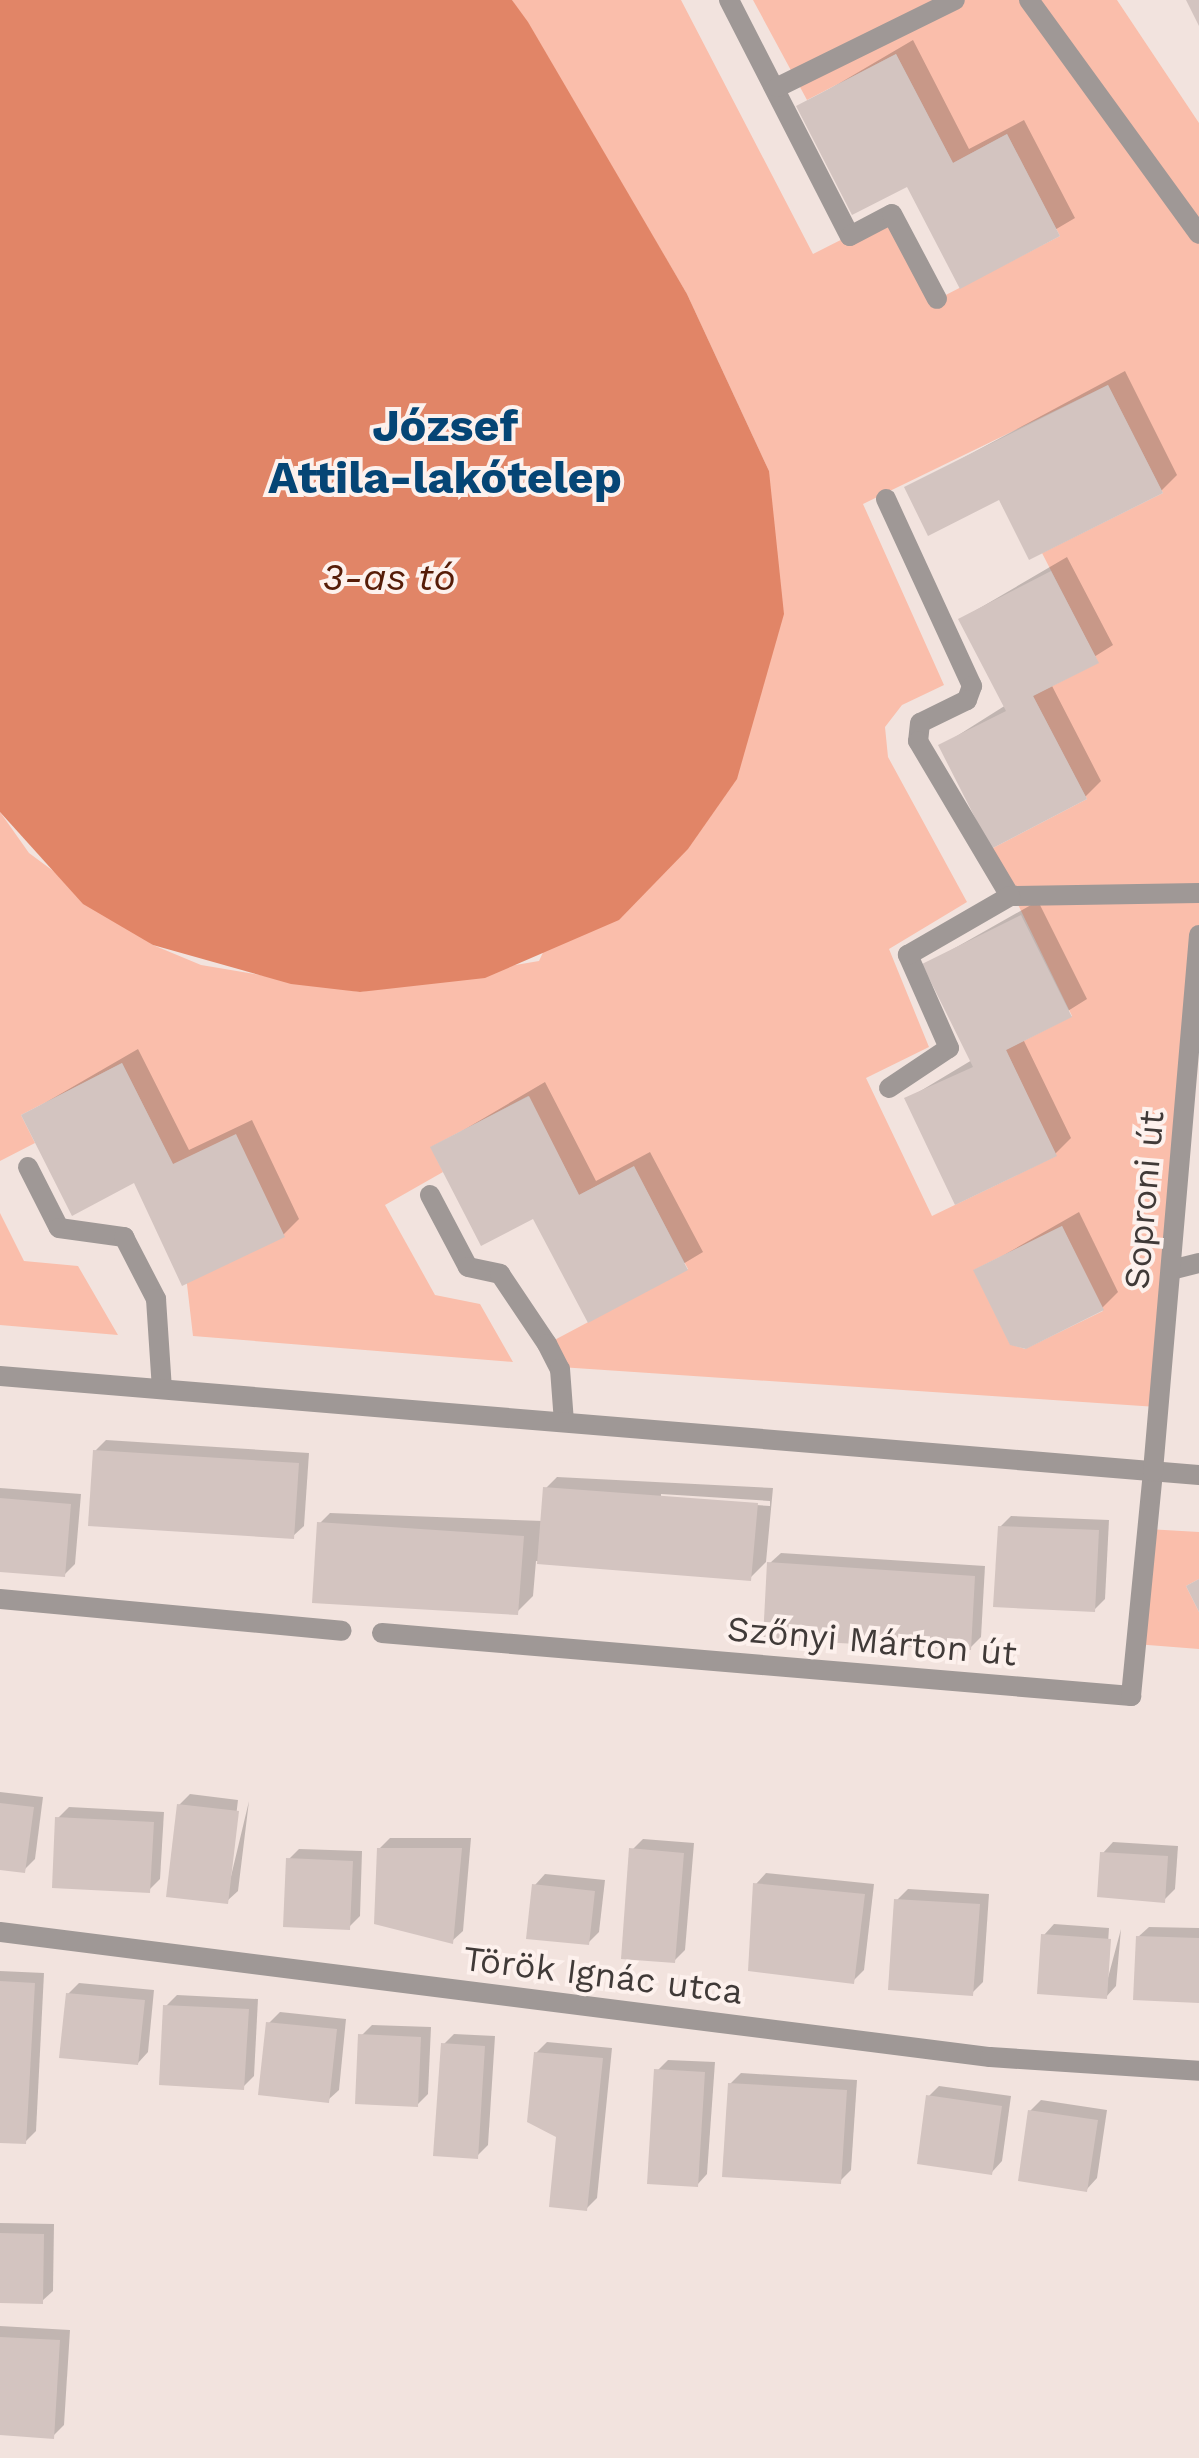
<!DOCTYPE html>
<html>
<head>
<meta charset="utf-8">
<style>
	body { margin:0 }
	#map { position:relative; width:1199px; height:2458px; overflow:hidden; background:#f2e3de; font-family:"Work Sans",sans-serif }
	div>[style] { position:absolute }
	.green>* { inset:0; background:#fabeab }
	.water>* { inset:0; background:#e18567 }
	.shadow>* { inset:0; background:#0003 }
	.building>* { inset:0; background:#d3c4c0 }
	.lane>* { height:20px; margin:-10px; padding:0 10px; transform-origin:10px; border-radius:10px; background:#9f9896 }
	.street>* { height:20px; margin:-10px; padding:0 10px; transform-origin:10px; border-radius:10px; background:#9f9896 }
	span { translate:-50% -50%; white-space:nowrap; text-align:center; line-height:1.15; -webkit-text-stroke:8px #fdf1ed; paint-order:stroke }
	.street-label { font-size:35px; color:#403a38 }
	.water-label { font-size:38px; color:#561c08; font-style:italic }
	.district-label { font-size:45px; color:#054575; font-weight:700 }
</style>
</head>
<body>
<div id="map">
	<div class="green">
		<div style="clip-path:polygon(evenodd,512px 0,681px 0,813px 254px,892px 214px,938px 299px,1060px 236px,1007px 134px,953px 163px,896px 54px,807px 100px,753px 0,1117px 0,1199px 123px,1199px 935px,1157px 1407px,560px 1367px,547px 1344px,688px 1269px,634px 1167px,579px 1195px,528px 1096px,431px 1147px,443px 1172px,385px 1205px,435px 1295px,480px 1304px,513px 1362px,193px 1336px,173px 1164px,122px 1063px,21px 1115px,35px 1143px,0 1161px,0 812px,29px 853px,153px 945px,201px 965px,360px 992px,539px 961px,769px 471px,687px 294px,512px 0,1108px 385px,1163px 493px,1042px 553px,1098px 662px,1033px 696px,1087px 799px,991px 849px,1072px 1016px,1006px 1050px,1056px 1156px,932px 1216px,866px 1078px,929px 1047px,889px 949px,967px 902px,888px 757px,885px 727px,902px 705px,944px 685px,863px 504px,1108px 385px,512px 0,1062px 1226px,1103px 1311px,1025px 1349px,1010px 1344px,974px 1270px,1062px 1226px)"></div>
		<div style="clip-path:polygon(0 1213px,24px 1261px,78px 1266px,118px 1335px,0 1325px)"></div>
		<div style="clip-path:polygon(1147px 1529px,1199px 1532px,1199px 1579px,1186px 1586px,1199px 1612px,1199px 1649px,1135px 1644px)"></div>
	</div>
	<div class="water">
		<div style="clip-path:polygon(0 0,512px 0,528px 22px,687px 294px,769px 471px,784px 614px,737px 779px,688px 849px,619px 920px,485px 978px,360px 992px,291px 984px,153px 945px,83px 904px,0 812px)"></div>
	</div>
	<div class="shadow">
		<div style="clip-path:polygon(913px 40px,969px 149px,1024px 120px,1075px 218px,961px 285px,908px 183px,799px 107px)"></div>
		<div style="clip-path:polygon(1125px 371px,1177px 475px,1161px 491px,1000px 497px,907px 488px)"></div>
		<div style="clip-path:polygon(1067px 557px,1113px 645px,1051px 684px,1101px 781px,1085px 797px,941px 746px,1006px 705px,961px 619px)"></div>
		<div style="clip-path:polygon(1038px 901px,1087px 999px,1023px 1039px,1071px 1138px,1055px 1154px,907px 1099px,972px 1060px,925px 965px)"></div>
		<div style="clip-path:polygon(138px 1049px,189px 1150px,252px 1120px,299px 1219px,283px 1235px,135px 1180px,24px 1115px)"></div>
		<div style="clip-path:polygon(545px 1082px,596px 1181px,650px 1152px,703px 1252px,589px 1320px,534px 1216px,433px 1148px)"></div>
		<div style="clip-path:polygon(1079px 1212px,1118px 1292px,1102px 1308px,976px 1271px)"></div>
		<div style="clip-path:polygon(106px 1440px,309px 1453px,304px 1526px,293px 1536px,95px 1451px)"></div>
		<div style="clip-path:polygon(evenodd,557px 1477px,773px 1488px,766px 1562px,750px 1578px,536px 1561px,533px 1596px,517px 1612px,320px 1523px,330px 1513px,543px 1521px,546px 1488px,557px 1477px,661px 1494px,770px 1501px,770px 1506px,661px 1499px,661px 1494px)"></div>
		<div style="clip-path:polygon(0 1488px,81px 1494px,75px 1564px,64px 1575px,0 1570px)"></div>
		<div style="clip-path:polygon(1011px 1516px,1109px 1520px,1105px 1599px,1094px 1610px,1000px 1527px)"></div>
		<div style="clip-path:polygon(781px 1553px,985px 1566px,981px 1637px,970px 1648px,770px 1563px)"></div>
		<div style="clip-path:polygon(0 1792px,43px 1797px,35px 1859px,24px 1870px,0 1867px)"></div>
		<div style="clip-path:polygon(190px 1794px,238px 1800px,227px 1893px,249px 1801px,238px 1891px,227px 1901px,179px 1805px)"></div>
		<div style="clip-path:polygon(69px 1807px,164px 1812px,160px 1879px,149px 1890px,58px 1818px)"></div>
		<div style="clip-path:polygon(390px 1838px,471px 1838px,463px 1931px,452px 1941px,379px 1849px)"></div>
		<div style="clip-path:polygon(643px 1839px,694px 1843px,685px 1950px,674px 1961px,632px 1850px)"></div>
		<div style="clip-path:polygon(1113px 1842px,1178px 1846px,1175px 1889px,1164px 1900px,1103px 1853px)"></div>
		<div style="clip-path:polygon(299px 1849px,362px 1851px,360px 1916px,349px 1927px,288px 1860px)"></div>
		<div style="clip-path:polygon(766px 1873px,874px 1884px,864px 1970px,853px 1981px,756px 1884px)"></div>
		<div style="clip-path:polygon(545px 1874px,605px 1880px,599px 1932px,588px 1943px,535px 1885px)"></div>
		<div style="clip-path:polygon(908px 1889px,989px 1894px,983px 1982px,972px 1993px,897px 1900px)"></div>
		<div style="clip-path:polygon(1054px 1924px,1109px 1928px,1105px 1989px,1121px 1929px,1116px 1986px,1106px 1997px,1044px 1935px)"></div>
		<div style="clip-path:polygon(1149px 1927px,1199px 1928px,1199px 2000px,1138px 1937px)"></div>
		<div style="clip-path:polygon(0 1971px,44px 1973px,36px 2131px,25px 2142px,0 2141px)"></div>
		<div style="clip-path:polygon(79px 1983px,154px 1990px,148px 2052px,138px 2063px,68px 1994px)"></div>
		<div style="clip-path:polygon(177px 1995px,258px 1999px,254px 2076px,243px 2087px,166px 2006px)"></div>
		<div style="clip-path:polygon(280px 2012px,346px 2019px,339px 2090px,328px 2100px,269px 2023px)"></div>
		<div style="clip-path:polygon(372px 2025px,431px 2027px,428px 2094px,417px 2105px,361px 2036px)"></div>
		<div style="clip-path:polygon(454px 2034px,495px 2036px,488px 2145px,477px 2156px,443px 2045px)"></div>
		<div style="clip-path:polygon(547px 2042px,612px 2048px,597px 2198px,587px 2208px,536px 2053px)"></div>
		<div style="clip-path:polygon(668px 2060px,715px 2062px,707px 2174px,697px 2185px,657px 2071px)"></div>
		<div style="clip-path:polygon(741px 2073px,857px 2080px,851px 2170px,840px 2181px,730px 2084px)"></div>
		<div style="clip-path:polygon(939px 2086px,1011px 2096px,1002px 2161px,992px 2172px,928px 2097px)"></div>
		<div style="clip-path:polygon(1041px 2100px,1107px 2110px,1097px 2178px,1087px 2189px,1030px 2111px)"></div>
		<div style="clip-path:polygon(0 2223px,54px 2224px,53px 2291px,42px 2301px,0 2301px)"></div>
		<div style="clip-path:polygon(0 2326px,70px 2330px,64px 2425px,53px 2436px,0 2433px)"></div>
	</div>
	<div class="building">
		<div style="clip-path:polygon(1186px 0,1199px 0,1199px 26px)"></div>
		<div style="clip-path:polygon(896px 54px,953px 163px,1007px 134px,1060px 236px,960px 289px,907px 187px,852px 215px,796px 106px)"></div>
		<div style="clip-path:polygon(1108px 385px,1163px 493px,1029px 560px,999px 500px,928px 536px,904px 487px)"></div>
		<div style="clip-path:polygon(1051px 571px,1099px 663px,1033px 696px,1087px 799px,991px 849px,938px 745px,1006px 711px,958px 619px)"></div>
		<div style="clip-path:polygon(1021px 915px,1072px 1017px,1006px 1050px,1057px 1156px,955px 1205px,904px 1098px,973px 1067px,922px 964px)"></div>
		<div style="clip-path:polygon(122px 1063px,173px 1164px,236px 1134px,285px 1237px,182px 1286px,134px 1183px,72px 1216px,21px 1115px)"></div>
		<div style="clip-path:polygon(529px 1096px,579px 1195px,634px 1166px,688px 1270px,588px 1323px,533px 1219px,481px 1246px,430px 1147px)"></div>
		<div style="clip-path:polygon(1062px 1226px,1104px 1310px,1026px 1349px,1010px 1345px,973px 1270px)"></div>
		<div style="clip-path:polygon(93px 1450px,299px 1463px,294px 1539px,88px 1526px)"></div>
		<div style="clip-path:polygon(543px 1487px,758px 1503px,751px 1581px,537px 1564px)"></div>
		<div style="clip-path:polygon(0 1498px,71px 1504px,65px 1577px,0 1572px)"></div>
		<div style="clip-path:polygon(317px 1522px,524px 1536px,518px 1615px,312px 1603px)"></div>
		<div style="clip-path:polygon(998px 1526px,1099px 1530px,1095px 1612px,993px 1607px)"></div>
		<div style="clip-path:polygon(767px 1562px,975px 1576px,971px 1650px,763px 1639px)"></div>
		<div style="clip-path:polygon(1199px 1579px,1199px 1612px,1186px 1586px)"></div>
		<div style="clip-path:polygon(0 1803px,34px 1807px,25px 1873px,0 1870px)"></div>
		<div style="clip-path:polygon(177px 1804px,239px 1811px,228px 1904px,166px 1897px)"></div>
		<div style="clip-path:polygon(55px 1817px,154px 1822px,150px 1893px,52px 1888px)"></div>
		<div style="clip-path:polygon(377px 1848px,462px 1848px,453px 1944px,374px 1924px)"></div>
		<div style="clip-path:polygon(629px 1848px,684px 1853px,675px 1963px,621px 1959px)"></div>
		<div style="clip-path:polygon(1100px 1852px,1168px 1856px,1165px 1903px,1097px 1897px)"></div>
		<div style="clip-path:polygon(286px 1858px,353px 1861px,350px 1930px,283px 1927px)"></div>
		<div style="clip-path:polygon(753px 1883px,865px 1894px,854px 1984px,748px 1971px)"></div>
		<div style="clip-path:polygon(532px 1884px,595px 1891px,589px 1945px,526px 1939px)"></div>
		<div style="clip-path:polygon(894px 1899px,980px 1904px,973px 1996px,888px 1990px)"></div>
		<div style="clip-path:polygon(1041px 1934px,1111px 1939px,1107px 1999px,1037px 1994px)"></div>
		<div style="clip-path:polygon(1136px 1936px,1199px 1938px,1199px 2003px,1133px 2000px)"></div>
		<div style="clip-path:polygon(0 1981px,35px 1983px,26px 2144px,0 2143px)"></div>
		<div style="clip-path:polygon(66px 1993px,145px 2000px,138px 2065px,59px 2058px)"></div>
		<div style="clip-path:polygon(163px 2005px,249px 2009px,244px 2090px,159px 2085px)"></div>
		<div style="clip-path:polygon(266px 2022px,337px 2029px,329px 2103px,258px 2095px)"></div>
		<div style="clip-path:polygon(358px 2034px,421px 2037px,418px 2107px,355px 2104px)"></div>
		<div style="clip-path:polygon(441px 2043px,485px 2046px,478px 2159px,433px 2156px)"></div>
		<div style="clip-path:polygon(534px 2052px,603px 2058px,587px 2211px,549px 2207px,556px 2137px,527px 2122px)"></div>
		<div style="clip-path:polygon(654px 2069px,705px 2072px,698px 2187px,647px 2184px)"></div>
		<div style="clip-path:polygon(728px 2083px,847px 2090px,841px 2184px,722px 2177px)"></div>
		<div style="clip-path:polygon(926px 2095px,1002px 2106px,992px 2175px,917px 2164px)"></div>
		<div style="clip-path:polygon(1028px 2110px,1098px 2120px,1087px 2192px,1018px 2181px)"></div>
		<div style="clip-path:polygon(0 2233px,44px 2234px,43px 2304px,0 2303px)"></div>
		<div style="clip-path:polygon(0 2337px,60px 2340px,54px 2439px,0 2435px)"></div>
	</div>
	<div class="lane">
		<div style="left:729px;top:0;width:265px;rotate:62.9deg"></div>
		<div style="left:850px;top:236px;width:47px;rotate:-27.6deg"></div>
		<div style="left:892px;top:214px;width:96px;rotate:62.1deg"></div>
		<div style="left:778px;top:87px;width:197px;rotate:-26.2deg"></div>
		<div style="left:886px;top:499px;width:206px;rotate:65.3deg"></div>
		<div style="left:972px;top:686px;width:15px;rotate:110deg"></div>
		<div style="left:967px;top:700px;width:52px;rotate:153.9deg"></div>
		<div style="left:920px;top:723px;width:18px;rotate:96deg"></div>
		<div style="left:918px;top:741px;width:180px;rotate:59.3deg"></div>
		<div style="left:1010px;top:896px;width:189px;rotate:-0.9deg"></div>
		<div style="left:889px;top:1088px;width:72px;rotate:-33.7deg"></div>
		<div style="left:949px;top:1048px;width:102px;rotate:-113.8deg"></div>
		<div style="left:908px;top:955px;width:118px;rotate:-30deg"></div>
		<div style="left:28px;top:1167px;width:68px;rotate:63.1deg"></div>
		<div style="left:59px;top:1228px;width:66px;rotate:7.9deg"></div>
		<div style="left:124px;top:1237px;width:70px;rotate:62.7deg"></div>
		<div style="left:156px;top:1299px;width:90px;rotate:86.2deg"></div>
		<div style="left:430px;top:1195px;width:81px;rotate:62.2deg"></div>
		<div style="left:468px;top:1267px;width:33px;rotate:12deg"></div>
		<div style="left:500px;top:1274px;width:84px;rotate:56.1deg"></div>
		<div style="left:547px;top:1344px;width:28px;rotate:63deg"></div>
		<div style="left:560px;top:1369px;width:53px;rotate:85.7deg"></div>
		<div style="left:1171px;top:1270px;width:29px;rotate:-14deg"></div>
		<div style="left:0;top:1599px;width:343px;rotate:5.3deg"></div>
		<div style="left:382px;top:1633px;width:752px;rotate:4.81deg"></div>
		<div style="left:1131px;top:1696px;width:226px;rotate:-84.4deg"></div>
	</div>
	<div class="street">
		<div style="left:1029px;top:0;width:289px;rotate:54deg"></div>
		<div style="left:0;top:1376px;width:1203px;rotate:4.72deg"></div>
		<div style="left:1153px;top:1471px;width:538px;rotate:-85.09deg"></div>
		<div style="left:0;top:1932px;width:998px;rotate:7.2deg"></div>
		<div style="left:990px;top:2057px;width:209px;rotate:3.8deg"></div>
	</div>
	<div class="street-label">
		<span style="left:1144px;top:1200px;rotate:-85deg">Soproni út</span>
		<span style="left:872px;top:1641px;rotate:5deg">Szőnyi Márton út</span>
		<span style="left:603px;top:1975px;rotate:7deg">Török Ignác utca</span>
	</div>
	<div class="water-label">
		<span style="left:389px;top:578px">3-as tó</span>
	</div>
	<div class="district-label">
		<span style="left:445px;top:452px">József<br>Attila-lakótelep</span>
	</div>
</div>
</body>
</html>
